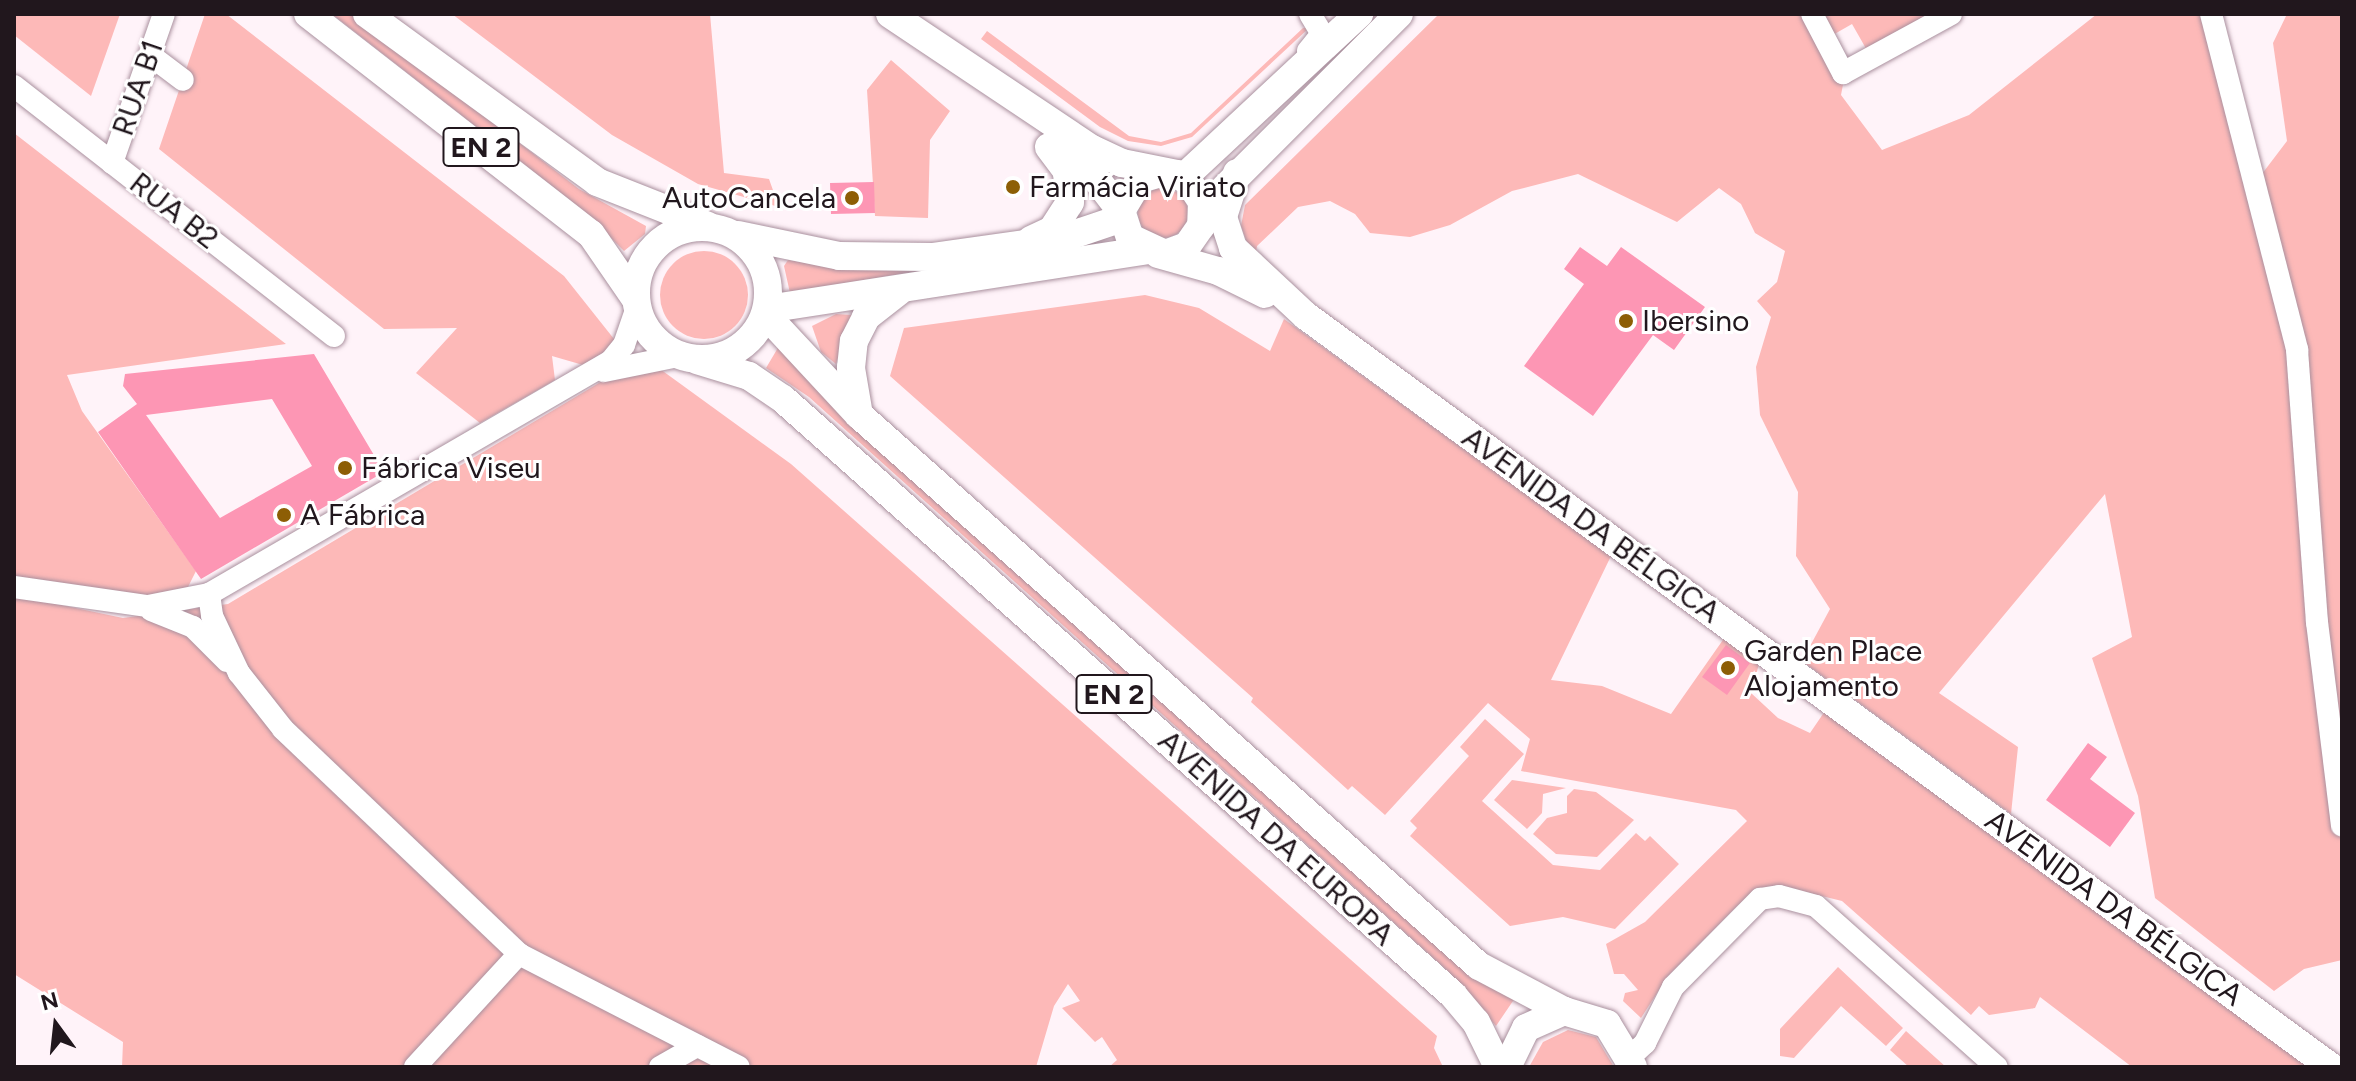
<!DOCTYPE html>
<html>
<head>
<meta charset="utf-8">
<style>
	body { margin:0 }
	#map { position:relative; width:2356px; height:1081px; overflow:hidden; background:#fff3f9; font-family:Figtree,sans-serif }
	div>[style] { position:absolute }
	.green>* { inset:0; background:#fdb9b8 }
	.round { border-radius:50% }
	.building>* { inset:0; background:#fd96b4 }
	.roads { filter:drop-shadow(0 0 2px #aa909e) drop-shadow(0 0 2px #aa909e) }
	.minor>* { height:22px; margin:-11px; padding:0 11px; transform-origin:11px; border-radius:11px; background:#fff }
	.major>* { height:28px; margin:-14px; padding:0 14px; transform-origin:14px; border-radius:14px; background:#fff }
	.major>.ring { margin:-14px; padding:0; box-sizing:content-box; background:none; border:28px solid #fff; border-radius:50% }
	.dots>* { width:22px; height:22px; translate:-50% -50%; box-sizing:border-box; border:4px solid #fff; border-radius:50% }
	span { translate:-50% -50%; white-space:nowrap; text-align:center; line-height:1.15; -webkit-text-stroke:6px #fff; paint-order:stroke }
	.shield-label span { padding:2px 6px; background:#fff; border:2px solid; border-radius:6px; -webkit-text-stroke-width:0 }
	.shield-label { font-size:28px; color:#21171d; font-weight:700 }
	.street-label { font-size:30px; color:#21171d }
	.poi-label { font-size:30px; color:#21171d }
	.left { translate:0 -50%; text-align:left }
	.right { translate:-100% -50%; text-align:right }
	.frame { position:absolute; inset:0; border:16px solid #21171d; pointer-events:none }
	.north { position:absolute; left:16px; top:985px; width:80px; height:80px; -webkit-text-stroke:6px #fff; paint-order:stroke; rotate:345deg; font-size:22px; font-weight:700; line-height:32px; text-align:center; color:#21171d }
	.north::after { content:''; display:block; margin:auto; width:28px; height:36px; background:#21171d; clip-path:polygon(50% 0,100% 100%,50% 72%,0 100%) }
</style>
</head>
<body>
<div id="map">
	<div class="green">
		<div style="clip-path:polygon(14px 14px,120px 14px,91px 96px,14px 35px)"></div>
		<div style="clip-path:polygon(205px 14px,226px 14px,564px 276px,618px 344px,583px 365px,552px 356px,555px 380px,480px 423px,416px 373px,457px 328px,384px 329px,159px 149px)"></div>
		<div style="clip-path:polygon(332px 14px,352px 14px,579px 189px,646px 226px,645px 234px,624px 251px,584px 211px)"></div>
		<div style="clip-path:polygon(452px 14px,710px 14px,724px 173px,769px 179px,779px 207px,698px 184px,612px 135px)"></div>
		<div style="clip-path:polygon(1439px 14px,1944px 14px,1868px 52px,1852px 24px,1831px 36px,1847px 64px,1841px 95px,1882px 150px,1969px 115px,2097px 14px,2200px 14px,2249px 191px,2287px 141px,2273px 43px,2287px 14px,2342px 14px,2342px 960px,2304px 969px,2274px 991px,2155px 898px,2138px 796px,2092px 658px,2132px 637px,2105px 494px,1939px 693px,2018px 747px,2011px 814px,1802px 661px,1830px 609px,1796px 556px,1798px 492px,1760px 415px,1756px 367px,1771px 317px,1757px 301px,1777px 282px,1785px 251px,1755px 233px,1741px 204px,1719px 188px,1677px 222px,1578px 174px,1512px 191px,1450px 225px,1410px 237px,1370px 233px,1355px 214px,1330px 201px,1298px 207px,1257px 246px,1254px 262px,1241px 226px,1245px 205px)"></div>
		<div style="clip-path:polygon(1303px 28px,1309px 28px,1192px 137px,1161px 146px,1128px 141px,1100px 127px,981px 39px,987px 31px,1129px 136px,1161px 142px,1191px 133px)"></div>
		<div style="clip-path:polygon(891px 60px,950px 111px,930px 140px,928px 218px,875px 216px,867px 90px)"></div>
		<div style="clip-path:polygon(14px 133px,286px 344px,67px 375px,82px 411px,196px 571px,186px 591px,149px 598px,14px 580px)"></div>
		<div class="round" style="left:1138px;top:188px;width:50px;height:50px"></div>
		<div style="clip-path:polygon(1105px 238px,790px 293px,784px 266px,788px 260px,836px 267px)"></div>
		<div class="round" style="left:660px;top:251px;width:88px;height:88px"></div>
		<div style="clip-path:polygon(1145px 295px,1199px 308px,1270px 351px,1284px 319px,1611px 556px,1551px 680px,1602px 686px,1671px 714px,1725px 637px,1759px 664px,1751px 693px,1778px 718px,1810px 733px,1825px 711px,2313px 1067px,2132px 1067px,2040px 997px,2035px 1008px,1989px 1015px,1979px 1006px,1971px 1015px,1842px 901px,1785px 887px,1756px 890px,1735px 908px,1668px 976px,1641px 1018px,1623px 1001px,1625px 993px,1638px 990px,1624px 974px,1614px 974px,1606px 944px,1645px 922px,1747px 821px,1736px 810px,1521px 771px,1530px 739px,1488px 703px,1385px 815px,1352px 786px,1348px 790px,1251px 702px,1253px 698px,890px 376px,904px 328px)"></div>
		<div style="clip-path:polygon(836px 314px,852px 315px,836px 364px,821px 352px,812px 326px)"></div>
		<div style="clip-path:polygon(782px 341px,1515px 998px,1496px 1026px,1449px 972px,809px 397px,766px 368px)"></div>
		<div style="clip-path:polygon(624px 368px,660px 369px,791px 464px,1437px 1036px,1434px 1048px,1443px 1067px,1109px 1067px,1117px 1060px,1102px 1037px,1095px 1042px,1062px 1008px,1080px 1001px,1068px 984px,1054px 1006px,1036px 1067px,122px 1067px,123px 1042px,14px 974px,14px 595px,123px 618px,228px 604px)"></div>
		<div style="clip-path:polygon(1485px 719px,1524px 754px,1482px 801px,1553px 865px,1600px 870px,1636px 833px,1645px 841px,1650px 836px,1679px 864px,1615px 929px,1563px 917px,1510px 926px,1410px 836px,1417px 828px,1410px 821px,1469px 756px,1460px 747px)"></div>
		<div style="clip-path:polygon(1512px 780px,1566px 788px,1543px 794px,1542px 813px,1527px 829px,1494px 800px)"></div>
		<div style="clip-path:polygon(1574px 789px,1596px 792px,1634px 820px,1597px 857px,1556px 854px,1533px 834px,1547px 818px,1567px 813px,1567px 796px)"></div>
		<div style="clip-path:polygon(1838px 967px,1903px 1028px,1886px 1046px,1841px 1006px,1794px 1058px,1780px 1056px,1780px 1029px)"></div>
		<div style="clip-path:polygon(1568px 1030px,1596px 1037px,1614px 1067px,1529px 1067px,1543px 1042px)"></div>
		<div style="clip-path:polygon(1906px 1031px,1946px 1067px,1909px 1067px,1890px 1050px)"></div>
	</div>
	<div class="building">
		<div style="clip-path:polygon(874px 182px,875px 213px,831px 214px,830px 183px)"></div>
		<div style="clip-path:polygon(1580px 247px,1607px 266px,1621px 247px,1705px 307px,1674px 350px,1653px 335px,1593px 416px,1524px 366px,1584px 284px,1564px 269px)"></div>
		<div style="clip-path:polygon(evenodd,314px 354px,384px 472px,201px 579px,98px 432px,137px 404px,123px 386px,125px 374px,314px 354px,272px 399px,312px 466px,220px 518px,146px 415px,272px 399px)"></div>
		<div style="clip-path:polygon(1726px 645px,1750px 663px,1727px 695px,1702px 677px)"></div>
		<div style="clip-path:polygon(2088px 743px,2107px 757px,2090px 779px,2135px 813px,2110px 847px,2046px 800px)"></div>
	</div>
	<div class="roads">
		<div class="minor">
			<div style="left:1812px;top:14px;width:67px;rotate:62.3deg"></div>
			<div style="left:1843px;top:73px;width:123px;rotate:-28.6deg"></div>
			<div style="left:2211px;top:14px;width:347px;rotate:75.6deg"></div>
			<div style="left:2297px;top:350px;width:273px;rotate:85.8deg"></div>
			<div style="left:2317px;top:622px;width:205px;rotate:83deg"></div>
			<div style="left:1308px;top:51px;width:22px;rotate:-51deg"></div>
			<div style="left:1322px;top:34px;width:23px;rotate:-121deg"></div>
			<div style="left:150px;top:55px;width:41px;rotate:37.1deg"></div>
			<div style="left:14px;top:86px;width:406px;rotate:38deg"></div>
			<div style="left:112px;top:163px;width:158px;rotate:-70.8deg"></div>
			<div style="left:604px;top:371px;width:76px;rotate:-11.5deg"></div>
			<div style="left:14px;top:587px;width:135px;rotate:8.1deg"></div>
			<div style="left:148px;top:606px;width:62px;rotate:-11.1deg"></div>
			<div style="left:209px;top:594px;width:463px;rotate:-30.1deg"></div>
			<div style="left:610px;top:362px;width:22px;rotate:-51deg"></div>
			<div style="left:624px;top:345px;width:40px;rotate:-71.1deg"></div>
			<div style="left:209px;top:594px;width:22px;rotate:82deg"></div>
			<div style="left:212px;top:616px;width:63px;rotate:64.7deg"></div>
			<div style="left:239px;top:673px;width:71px;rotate:51.8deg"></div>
			<div style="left:283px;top:729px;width:326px;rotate:43.6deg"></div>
			<div style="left:519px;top:954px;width:247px;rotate:27.2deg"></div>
			<div style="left:151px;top:610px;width:45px;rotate:22deg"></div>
			<div style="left:193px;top:627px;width:48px;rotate:45deg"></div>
			<div style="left:1630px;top:1057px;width:21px;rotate:-43deg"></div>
			<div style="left:1645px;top:1043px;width:63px;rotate:-63.4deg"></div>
			<div style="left:1673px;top:987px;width:124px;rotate:-45.3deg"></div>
			<div style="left:1760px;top:899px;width:19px;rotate:-9deg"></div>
			<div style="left:1779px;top:896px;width:38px;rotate:15deg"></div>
			<div style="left:1816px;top:906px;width:242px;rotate:41.7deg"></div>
			<div style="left:415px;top:1067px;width:154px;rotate:-47.4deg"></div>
			<div style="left:660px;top:1067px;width:43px;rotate:-29.6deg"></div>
		</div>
		<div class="major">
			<div style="left:308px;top:14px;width:358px;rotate:37.9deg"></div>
			<div style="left:591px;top:234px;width:78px;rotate:55.5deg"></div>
			<div style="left:367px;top:14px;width:285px;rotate:36.1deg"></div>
			<div style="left:597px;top:182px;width:119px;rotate:21.6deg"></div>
			<div style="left:890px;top:14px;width:243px;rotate:33.8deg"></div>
			<div style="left:1092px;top:149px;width:33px;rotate:25deg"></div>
			<div style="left:1122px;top:163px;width:56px;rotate:11.3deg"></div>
			<div style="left:1177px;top:174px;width:13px;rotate:32deg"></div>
			<div style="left:1188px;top:181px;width:25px;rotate:56deg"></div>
			<div style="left:1202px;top:202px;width:24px;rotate:92deg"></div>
			<div style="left:1201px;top:226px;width:24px;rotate:125deg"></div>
			<div style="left:1187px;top:246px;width:23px;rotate:160deg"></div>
			<div style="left:1165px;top:254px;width:38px;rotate:-155deg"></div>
			<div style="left:1130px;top:238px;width:28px;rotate:-108deg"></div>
			<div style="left:1121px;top:211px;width:37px;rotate:-59deg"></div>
			<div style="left:1140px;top:179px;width:25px;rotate:-16deg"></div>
			<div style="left:1057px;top:145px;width:42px;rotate:38.2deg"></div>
			<div style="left:1090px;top:171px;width:51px;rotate:52.2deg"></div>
			<div style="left:1237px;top:173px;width:46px;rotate:107.7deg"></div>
			<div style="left:1223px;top:217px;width:33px;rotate:72deg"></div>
			<div style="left:1233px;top:248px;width:100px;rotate:43deg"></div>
			<div style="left:1306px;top:316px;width:1271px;rotate:36.23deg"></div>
			<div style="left:1183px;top:178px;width:241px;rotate:-43deg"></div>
			<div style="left:1225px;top:188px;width:246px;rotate:-45deg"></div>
			<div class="ring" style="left:636px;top:227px;width:104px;height:104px"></div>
			<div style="left:738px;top:235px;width:103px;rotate:11.7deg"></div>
			<div style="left:839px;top:256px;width:93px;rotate:0.6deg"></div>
			<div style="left:932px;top:257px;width:129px;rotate:-8deg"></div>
			<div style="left:1060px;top:239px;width:65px;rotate:-18.7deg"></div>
			<div style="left:1031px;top:240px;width:23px;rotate:-25deg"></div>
			<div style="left:1052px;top:230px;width:33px;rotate:-57deg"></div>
			<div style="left:1070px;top:202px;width:31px;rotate:-96deg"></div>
			<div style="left:1067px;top:171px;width:30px;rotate:-127deg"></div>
			<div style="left:1158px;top:254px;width:62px;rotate:15.8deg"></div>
			<div style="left:1218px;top:271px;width:52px;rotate:26.1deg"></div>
			<div style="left:767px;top:309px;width:385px;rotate:-8.8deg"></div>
			<div style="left:766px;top:315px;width:137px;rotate:47.1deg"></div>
			<div style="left:859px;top:415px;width:829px;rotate:41.63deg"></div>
			<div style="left:1479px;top:966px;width:96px;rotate:27.9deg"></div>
			<div style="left:697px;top:360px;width:54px;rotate:17.1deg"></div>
			<div style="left:749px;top:376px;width:41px;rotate:34.1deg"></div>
			<div style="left:783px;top:399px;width:897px;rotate:41.65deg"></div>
			<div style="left:1453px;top:995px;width:35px;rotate:50deg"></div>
			<div style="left:1476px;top:1022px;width:50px;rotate:63.9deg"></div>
			<div style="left:859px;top:415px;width:48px;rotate:-99.7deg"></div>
			<div style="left:851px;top:368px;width:27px;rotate:-84deg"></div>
			<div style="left:854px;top:341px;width:27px;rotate:-63deg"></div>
			<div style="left:866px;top:317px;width:41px;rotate:-38deg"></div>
			<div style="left:1507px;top:1067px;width:43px;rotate:-64deg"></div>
			<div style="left:1526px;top:1028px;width:42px;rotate:-24.1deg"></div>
			<div style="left:1564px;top:1011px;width:45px;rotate:16.8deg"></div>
			<div style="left:1607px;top:1024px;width:50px;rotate:58.8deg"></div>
		</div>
	</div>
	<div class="dots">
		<div style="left:1013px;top:187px;background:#8d5e05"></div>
		<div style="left:852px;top:198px;background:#8d5e05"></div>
		<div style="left:1626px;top:321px;background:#8d5e05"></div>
		<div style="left:345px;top:468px;background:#8d5e05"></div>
		<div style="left:284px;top:515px;background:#8d5e05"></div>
		<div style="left:1728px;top:668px;background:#8d5e05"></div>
	</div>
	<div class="shield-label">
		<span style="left:481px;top:147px">EN 2</span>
		<span style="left:1114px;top:694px">EN 2</span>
	</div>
	<div class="street-label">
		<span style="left:138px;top:88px;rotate:-71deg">RUA B1</span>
		<span style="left:174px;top:211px;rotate:38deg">RUA B2</span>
		<span style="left:1591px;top:525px;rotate:36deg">AVENIDA DA BÉLGICA</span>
		<span style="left:1276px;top:838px;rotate:42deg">AVENIDA DA EUROPA</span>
		<span style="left:2114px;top:908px;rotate:36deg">AVENIDA DA BÉLGICA</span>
	</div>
	<div class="poi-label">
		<span class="left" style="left:1029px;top:187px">Farmácia Viriato</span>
		<span class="right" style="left:836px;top:198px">AutoCancela</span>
		<span class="left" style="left:1642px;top:321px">Ibersino</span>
		<span class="left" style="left:361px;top:468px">Fábrica Viseu</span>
		<span class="left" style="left:300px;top:515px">A Fábrica</span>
		<span class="left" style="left:1744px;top:668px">Garden Place<br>Alojamento</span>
	</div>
	<div class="frame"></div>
	<div class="north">N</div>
</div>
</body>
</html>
